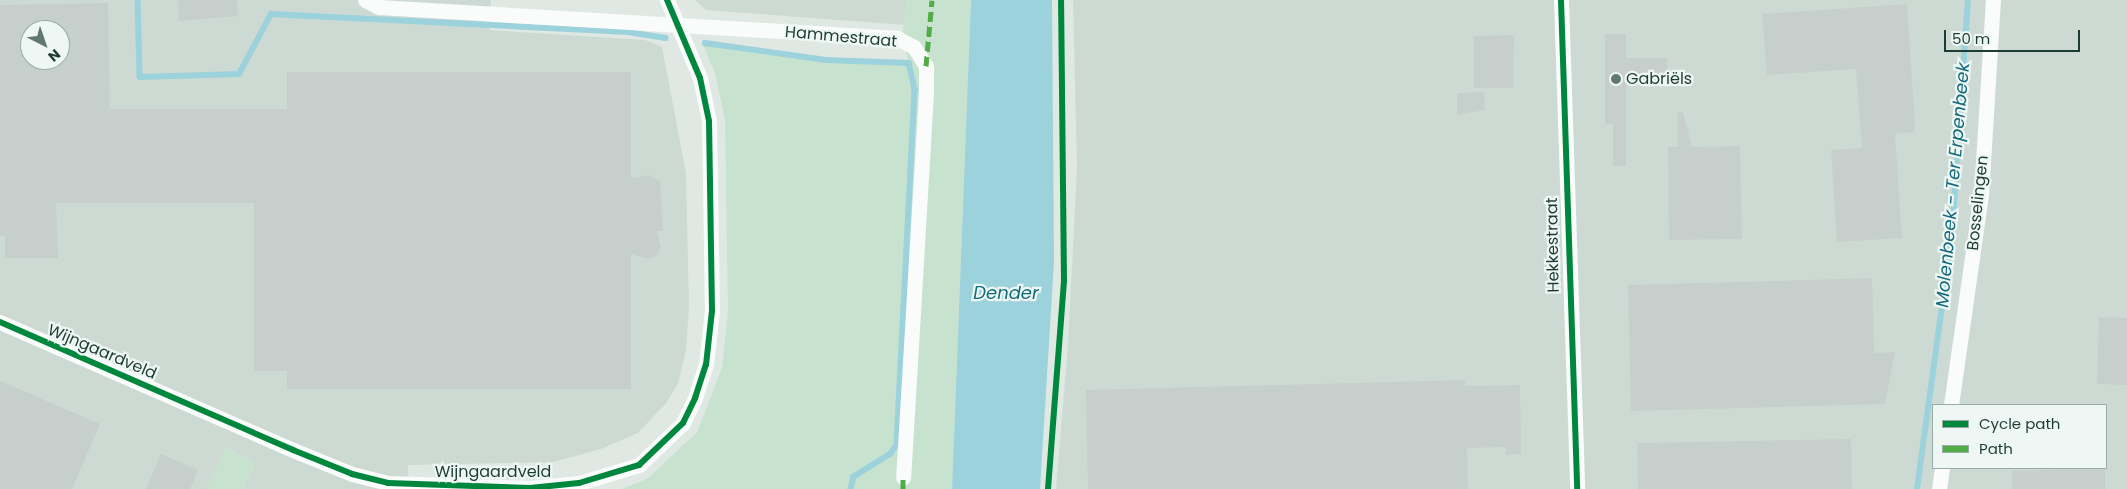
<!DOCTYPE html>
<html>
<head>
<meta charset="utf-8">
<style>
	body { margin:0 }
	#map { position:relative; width:2127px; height:489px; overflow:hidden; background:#e0e8e4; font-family:Poppins,sans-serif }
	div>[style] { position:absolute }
	.built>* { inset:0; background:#cddad4 }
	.green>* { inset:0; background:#c7e3d0 }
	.water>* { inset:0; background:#9bd2db }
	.stream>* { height:5.5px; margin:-2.75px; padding:0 2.75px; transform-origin:2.75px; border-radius:2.75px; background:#9bd2db }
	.building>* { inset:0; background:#c7cfcc }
	.street>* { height:15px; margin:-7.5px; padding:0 7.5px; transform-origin:7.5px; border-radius:7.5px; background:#fafcfb }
	.quiet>* { height:5px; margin-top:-2.5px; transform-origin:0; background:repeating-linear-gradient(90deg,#52ac45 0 10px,transparent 0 15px) }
	.cycleway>* { height:6px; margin:-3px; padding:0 3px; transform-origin:3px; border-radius:3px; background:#00873e }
	.dots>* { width:14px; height:14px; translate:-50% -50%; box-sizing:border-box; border:2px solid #eef7f3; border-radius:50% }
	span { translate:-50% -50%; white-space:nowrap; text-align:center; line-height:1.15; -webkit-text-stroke:4.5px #eef7f3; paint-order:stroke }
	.street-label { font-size:16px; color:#1d3c34 }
	.poi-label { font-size:16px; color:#1d3c34 }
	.left { translate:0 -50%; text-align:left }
	.water-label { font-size:18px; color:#126b7d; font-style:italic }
	.legend { position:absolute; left:1932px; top:404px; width:175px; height:65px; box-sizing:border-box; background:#eef7f3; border:1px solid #9aaca7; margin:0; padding:6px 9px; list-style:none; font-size:15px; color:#1d3c34 }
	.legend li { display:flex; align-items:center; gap:10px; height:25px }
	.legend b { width:25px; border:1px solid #9aaca7 }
	.north { position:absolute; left:20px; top:20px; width:50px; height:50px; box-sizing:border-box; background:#eef7f3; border:1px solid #9aaca7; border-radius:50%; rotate:139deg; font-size:14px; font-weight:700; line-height:20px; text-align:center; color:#1d3c34 }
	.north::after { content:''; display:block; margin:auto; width:18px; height:22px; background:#617872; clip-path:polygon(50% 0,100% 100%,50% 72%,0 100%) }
	.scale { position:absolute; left:1944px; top:30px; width:136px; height:22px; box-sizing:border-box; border:2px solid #1d3c34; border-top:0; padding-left:6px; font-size:15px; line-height:18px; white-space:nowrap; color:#1d3c34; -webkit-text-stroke:4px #eef7f3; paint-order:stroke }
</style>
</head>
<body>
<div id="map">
	<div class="built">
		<div style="clip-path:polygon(evenodd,0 0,491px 0,490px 30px,645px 40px,662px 47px,686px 173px,689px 307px,686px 350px,678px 383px,667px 402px,638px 433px,601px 449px,553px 462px,408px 465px,409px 489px,243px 489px,255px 464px,227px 447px,207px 489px,0 489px,0 0,30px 30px,60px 30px,60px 60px,30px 60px,30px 30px)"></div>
		<div style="clip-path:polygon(695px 0,908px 0,906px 25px,706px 10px)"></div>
		<div style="clip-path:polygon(evenodd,1073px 0,2127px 0,2127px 489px,1056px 489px,1068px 345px,1077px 168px,1073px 0,1933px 405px,2106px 405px,2106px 468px,1933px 468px,1933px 405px)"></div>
	</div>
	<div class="green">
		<div style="clip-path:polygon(906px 0,971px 0,952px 489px,622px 489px,647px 479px,697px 432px,722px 368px,728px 311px,725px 120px,715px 73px,702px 43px,826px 60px,908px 63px,903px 31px)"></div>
		<div style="clip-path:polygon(226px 447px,255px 464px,243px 489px,207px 489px)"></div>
	</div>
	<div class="water">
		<div style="clip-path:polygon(971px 0,1052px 0,1054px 262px,1040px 489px,952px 489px)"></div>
	</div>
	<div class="stream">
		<div style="left:138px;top:0;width:77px;rotate:88.5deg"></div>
		<div style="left:140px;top:77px;width:99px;rotate:-1.7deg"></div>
		<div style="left:239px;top:74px;width:68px;rotate:-61.9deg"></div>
		<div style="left:271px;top:14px;width:357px;rotate:2.9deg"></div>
		<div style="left:628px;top:32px;width:38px;rotate:9deg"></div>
		<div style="left:705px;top:43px;width:122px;rotate:8deg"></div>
		<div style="left:826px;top:60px;width:83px;rotate:2.1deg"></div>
		<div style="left:909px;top:63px;width:27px;rotate:77deg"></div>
		<div style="left:915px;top:89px;width:356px;rotate:92.9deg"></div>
		<div style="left:897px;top:445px;width:11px;rotate:124deg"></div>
		<div style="left:891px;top:454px;width:44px;rotate:148.1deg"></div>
		<div style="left:854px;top:477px;width:12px;rotate:104deg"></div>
		<div style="left:1917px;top:489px;width:258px;rotate:-82.2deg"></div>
		<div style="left:1952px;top:233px;width:234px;rotate:-86.1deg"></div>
	</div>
	<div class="building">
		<div style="clip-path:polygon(178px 0,237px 0,238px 16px,179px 21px)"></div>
		<div style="clip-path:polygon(evenodd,108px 3px,110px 109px,287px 109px,287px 72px,631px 72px,631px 178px,649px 175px,660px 182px,663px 231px,657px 231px,661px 247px,656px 256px,647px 259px,631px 254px,631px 389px,287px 389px,287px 371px,254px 371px,254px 203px,56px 203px,58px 258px,5px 258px,5px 236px,0 236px,0 5px,108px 3px,30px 30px,60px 30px,60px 60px,30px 60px,30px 30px)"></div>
		<div style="clip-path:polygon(1907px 4px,1915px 126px,1914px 132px,1895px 134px,1902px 238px,1837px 242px,1831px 150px,1862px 148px,1856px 69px,1767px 75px,1762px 14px)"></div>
		<div style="clip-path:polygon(1605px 34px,1626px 34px,1626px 58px,1667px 58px,1667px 77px,1626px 77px,1626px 166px,1613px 166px,1613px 124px,1605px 124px)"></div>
		<div style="clip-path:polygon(1514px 35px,1513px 88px,1474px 88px,1474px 36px)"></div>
		<div style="clip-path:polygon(1484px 92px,1485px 110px,1457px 115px,1457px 93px)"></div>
		<div style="clip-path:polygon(1683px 112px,1692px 147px,1740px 146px,1742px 239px,1669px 240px,1668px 147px,1678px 147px,1677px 113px)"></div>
		<div style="clip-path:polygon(1872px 278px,1874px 353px,1895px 352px,1885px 404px,1631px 411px,1628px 285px)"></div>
		<div style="clip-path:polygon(2099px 317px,2127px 318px,2127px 385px,2097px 384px)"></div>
		<div style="clip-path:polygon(1465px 380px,1465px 386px,1520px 385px,1521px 454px,1506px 455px,1506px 447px,1467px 448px,1468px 489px,1088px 489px,1086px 390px)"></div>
		<div style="clip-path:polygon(0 381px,100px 424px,72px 489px,0 489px)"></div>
		<div style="clip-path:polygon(1851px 439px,1852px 489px,1638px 489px,1637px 443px)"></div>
		<div style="clip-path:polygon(161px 454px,198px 470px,190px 489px,146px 489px)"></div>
		<div style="clip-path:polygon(2105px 468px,2105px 489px,2012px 489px,2012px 471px)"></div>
	</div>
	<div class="street">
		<div style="left:365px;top:0;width:16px;rotate:27deg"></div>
		<div style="left:379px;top:7px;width:519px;rotate:3.42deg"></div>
		<div style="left:897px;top:38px;width:19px;rotate:28deg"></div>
		<div style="left:914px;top:47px;width:22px;rotate:58deg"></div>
		<div style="left:926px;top:66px;width:27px;rotate:90deg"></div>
		<div style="left:926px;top:93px;width:385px;rotate:93.4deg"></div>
		<div style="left:1561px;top:0;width:489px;rotate:88.1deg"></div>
		<div style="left:0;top:322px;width:320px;rotate:23.6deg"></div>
		<div style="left:293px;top:450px;width:64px;rotate:22.1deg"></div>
		<div style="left:352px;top:474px;width:37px;rotate:14deg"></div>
		<div style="left:388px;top:483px;width:142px;rotate:2deg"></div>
		<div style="left:530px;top:488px;width:49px;rotate:-5.8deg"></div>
		<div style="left:579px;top:483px;width:63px;rotate:-16.7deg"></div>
		<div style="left:639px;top:465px;width:61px;rotate:-43.7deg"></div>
		<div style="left:683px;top:423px;width:28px;rotate:-64deg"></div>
		<div style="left:695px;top:398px;width:35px;rotate:-72deg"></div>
		<div style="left:706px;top:365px;width:54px;rotate:-83.7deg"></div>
		<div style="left:712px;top:311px;width:190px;rotate:-90.9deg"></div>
		<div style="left:709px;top:121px;width:44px;rotate:-101.8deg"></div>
		<div style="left:700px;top:78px;width:85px;rotate:-112.9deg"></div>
		<div style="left:1951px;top:405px;width:212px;rotate:-81.9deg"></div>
		<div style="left:1981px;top:195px;width:195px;rotate:-86.5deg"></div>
		<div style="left:1939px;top:489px;width:21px;rotate:-82deg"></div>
	</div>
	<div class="quiet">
		<div style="left:926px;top:66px;width:66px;rotate:-84.8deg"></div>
		<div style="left:903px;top:489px;width:12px;rotate:-90deg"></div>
	</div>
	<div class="cycleway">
		<div style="left:1561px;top:0;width:489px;rotate:88.1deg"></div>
		<div style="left:0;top:322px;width:320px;rotate:23.6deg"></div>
		<div style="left:293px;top:450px;width:64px;rotate:22.1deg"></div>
		<div style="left:352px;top:474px;width:37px;rotate:14deg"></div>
		<div style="left:388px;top:483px;width:142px;rotate:2deg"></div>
		<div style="left:530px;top:488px;width:49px;rotate:-5.8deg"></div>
		<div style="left:579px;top:483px;width:63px;rotate:-16.7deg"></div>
		<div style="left:639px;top:465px;width:61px;rotate:-43.7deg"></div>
		<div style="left:683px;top:423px;width:28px;rotate:-64deg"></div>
		<div style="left:695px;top:398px;width:35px;rotate:-72deg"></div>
		<div style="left:706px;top:365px;width:54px;rotate:-83.7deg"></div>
		<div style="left:712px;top:311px;width:190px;rotate:-90.9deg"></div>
		<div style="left:709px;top:121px;width:44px;rotate:-101.8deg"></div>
		<div style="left:700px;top:78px;width:85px;rotate:-112.9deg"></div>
		<div style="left:1048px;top:489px;width:209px;rotate:-85.6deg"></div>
		<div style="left:1064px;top:281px;width:281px;rotate:-90.6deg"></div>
	</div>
	<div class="dots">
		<div style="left:1616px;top:79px;background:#617872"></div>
	</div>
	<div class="street-label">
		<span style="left:841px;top:37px;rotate:5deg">Hammestraat</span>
		<span style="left:1978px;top:203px;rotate:-84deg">Bosselingen</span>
		<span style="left:1553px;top:245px;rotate:-91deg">Hekkestraat</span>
		<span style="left:102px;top:352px;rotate:23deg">Wijngaardveld</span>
		<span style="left:493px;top:472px">Wijngaardveld</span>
	</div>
	<div class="poi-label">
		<span class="left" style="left:1626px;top:79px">Gabriëls</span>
	</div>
	<div class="water-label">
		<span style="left:1953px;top:185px;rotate:-85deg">Molenbeek - Ter Erpenbeek</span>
		<span style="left:1006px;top:293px">Dender</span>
	</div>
	<ul class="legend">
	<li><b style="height:6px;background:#00873e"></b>Cycle path</li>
	<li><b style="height:6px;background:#52ac45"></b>Path</li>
	</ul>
	<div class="north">N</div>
	<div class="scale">50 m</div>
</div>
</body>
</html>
